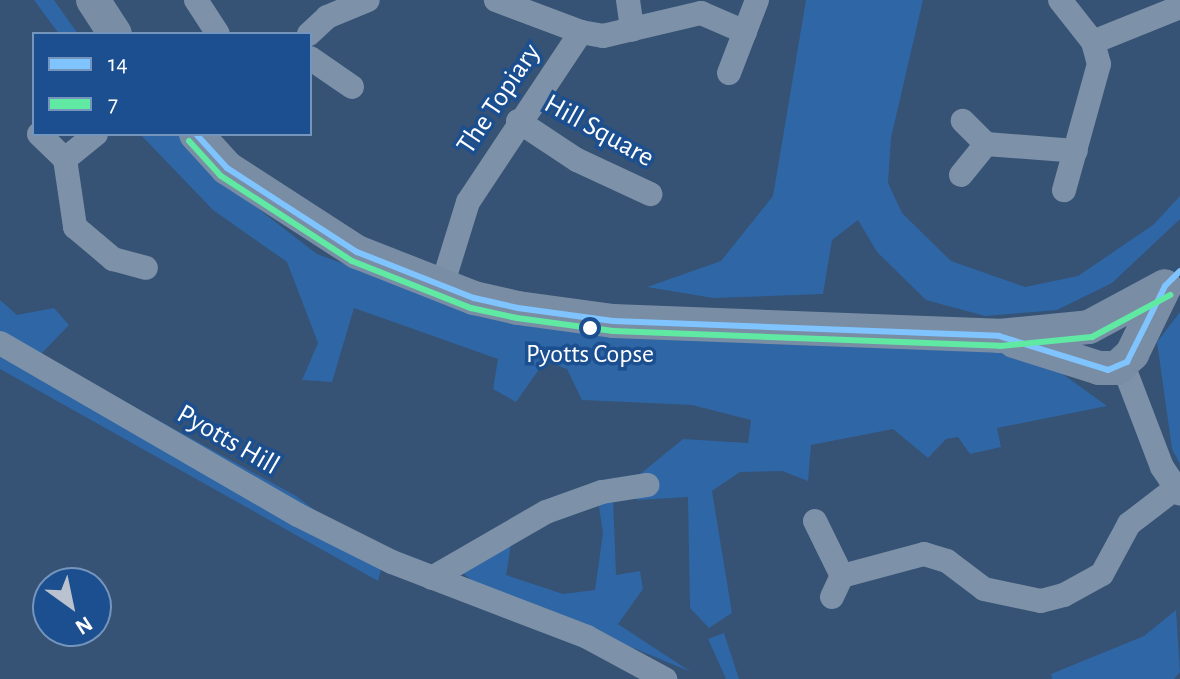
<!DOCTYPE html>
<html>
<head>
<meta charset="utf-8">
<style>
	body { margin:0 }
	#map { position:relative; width:1180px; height:679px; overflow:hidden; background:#365274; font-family:"Alegreya Sans",sans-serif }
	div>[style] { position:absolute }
	.green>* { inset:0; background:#2f66a5 }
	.street>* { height:24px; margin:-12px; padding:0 12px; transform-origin:12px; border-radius:12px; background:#7d92a8 }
	.secondary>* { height:34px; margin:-17px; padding:0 17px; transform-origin:17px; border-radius:17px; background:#798da4 }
	.bus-1>* { height:6px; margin:-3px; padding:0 3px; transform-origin:3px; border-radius:3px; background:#80c4ff }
	.bus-2>* { height:6px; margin:-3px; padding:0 3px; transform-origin:3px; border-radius:3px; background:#60e9a3 }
	.dots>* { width:22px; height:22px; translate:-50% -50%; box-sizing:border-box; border:4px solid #1b4f8f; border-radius:50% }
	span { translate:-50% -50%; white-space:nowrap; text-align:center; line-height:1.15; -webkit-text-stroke:7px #1b4f8f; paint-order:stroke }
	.bus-label { font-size:26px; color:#fff }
	.street-label { font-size:28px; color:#fff }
	.legend { position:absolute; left:32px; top:32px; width:280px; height:104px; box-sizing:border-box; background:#1b4f8f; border:2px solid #7695bc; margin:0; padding:10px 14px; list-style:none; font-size:24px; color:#fff }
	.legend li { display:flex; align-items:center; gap:16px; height:40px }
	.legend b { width:40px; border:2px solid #7695bc }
	.north { position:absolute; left:32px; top:567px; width:80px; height:80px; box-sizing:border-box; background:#1b4f8f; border:2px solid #7695bc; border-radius:50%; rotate:147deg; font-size:22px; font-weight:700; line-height:32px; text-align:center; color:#fff }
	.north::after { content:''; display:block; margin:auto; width:28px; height:36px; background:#b9c2ce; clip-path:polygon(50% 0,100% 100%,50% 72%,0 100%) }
</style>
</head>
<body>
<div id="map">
	<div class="green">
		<div style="clip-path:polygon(34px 0,54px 0,78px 34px,59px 34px)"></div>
		<div style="clip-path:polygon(806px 0,923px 0,891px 138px,888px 183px,902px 213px,951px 261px,1025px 287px,1078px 276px,1153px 225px,1180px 196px,1180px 219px,1112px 283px,1057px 310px,985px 316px,926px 300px,877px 252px,858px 220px,832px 240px,823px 294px,713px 298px,647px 287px,721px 261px,773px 196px)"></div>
		<div style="clip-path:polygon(140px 134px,180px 134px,230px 187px,317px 254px,477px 313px,1008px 347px,1064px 375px,1107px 406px,997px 428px,1001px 447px,970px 454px,958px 437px,946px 439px,928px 458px,893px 429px,811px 445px,808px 481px,782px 471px,740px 472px,712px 491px,732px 613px,709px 628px,690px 608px,688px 497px,637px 500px,639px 475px,683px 439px,748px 443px,751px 420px,692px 405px,582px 400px,567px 369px,545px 361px,516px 402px,493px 389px,498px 359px,354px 308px,332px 382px,302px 380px,318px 343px,287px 262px,213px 210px)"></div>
		<div style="clip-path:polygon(0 300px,17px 315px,54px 308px,69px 325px,40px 355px,296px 496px,383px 562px,378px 581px,0 369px)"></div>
		<div style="clip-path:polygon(1180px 312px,1180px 464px,1172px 449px,1157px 342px)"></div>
		<div style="clip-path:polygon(613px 497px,616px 575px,640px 571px,643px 589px,618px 624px,691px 672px,471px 580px,456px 567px,511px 545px,506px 575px,563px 594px,595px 590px,603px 533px,598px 500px)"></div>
		<div style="clip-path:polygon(1176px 610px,1180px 672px,1174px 679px,1052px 679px,1051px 674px,1144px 636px)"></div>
		<div style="clip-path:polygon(724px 633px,739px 679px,726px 679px,708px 639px)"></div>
	</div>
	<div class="street">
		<div style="left:196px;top:0;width:40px;rotate:57.1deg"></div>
		<div style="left:628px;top:0;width:30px;rotate:82deg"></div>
		<div style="left:1060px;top:0;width:53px;rotate:51.8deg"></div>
		<div style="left:1093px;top:42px;width:23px;rotate:75deg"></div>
		<div style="left:1099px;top:64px;width:131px;rotate:105.5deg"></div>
		<div style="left:581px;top:32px;width:22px;rotate:10deg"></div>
		<div style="left:603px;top:36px;width:101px;rotate:-13.2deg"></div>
		<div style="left:701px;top:13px;width:48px;rotate:23.4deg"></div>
		<div style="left:309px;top:34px;width:25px;rotate:-43deg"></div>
		<div style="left:327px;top:17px;width:44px;rotate:-22.5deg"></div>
		<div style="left:1093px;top:42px;width:94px;rotate:-21.9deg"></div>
		<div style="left:310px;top:58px;width:51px;rotate:34.6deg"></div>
		<div style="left:729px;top:73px;width:78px;rotate:-69deg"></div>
		<div style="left:518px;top:121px;width:71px;rotate:33.5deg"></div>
		<div style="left:577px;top:160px;width:81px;rotate:25deg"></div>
		<div style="left:39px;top:134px;width:36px;rotate:44deg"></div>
		<div style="left:96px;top:134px;width:40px;rotate:141deg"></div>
		<div style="left:65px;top:159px;width:69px;rotate:81.6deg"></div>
		<div style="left:75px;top:227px;width:50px;rotate:40.1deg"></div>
		<div style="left:113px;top:259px;width:34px;rotate:15deg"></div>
		<div style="left:986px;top:144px;width:90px;rotate:4.4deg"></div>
		<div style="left:961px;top:175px;width:40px;rotate:-51deg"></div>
		<div style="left:986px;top:144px;width:33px;rotate:-135deg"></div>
		<div style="left:442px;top:286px;width:88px;rotate:-72.8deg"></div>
		<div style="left:468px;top:202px;width:204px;rotate:-56.4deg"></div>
		<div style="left:581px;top:32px;width:91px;rotate:-159.4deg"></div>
		<div style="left:0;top:343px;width:344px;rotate:30deg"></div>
		<div style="left:298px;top:515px;width:105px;rotate:26.6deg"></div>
		<div style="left:392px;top:562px;width:209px;rotate:21deg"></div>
		<div style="left:587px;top:637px;width:89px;rotate:28.3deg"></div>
		<div style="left:1123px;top:365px;width:109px;rotate:69.1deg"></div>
		<div style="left:1162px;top:467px;width:32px;rotate:56deg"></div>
		<div style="left:815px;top:521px;width:61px;rotate:63.9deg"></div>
		<div style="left:432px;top:578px;width:132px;rotate:-30.1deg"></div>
		<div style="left:546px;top:512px;width:59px;rotate:-19.7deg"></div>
		<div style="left:602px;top:492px;width:46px;rotate:-8.8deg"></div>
		<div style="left:832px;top:597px;width:23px;rotate:-65deg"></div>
		<div style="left:842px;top:576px;width:85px;rotate:-15deg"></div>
		<div style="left:924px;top:554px;width:24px;rotate:17deg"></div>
		<div style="left:947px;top:561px;width:46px;rotate:37.1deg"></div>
		<div style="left:984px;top:589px;width:58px;rotate:11.9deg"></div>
		<div style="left:1041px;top:601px;width:24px;rotate:-15deg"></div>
		<div style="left:1064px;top:595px;width:43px;rotate:-28.9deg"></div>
		<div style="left:1102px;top:574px;width:57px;rotate:-61.6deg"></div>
		<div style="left:1129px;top:524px;width:59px;rotate:-37.5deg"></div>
	</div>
	<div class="secondary">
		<div style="left:93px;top:0;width:40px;rotate:57.1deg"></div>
		<div style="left:196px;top:134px;width:46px;rotate:47.6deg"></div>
		<div style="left:227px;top:168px;width:155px;rotate:32.9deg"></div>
		<div style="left:357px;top:252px;width:126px;rotate:21.5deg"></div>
		<div style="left:474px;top:298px;width:45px;rotate:12.8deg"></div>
		<div style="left:518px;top:308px;width:96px;rotate:7.8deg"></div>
		<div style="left:613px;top:321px;width:386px;rotate:2.2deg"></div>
		<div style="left:999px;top:336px;width:90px;rotate:-5.7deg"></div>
		<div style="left:1089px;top:327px;width:86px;rotate:-28.3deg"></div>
		<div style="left:1014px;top:341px;width:89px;rotate:17.6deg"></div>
		<div style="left:1099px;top:368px;width:18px"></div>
		<div style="left:1117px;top:368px;width:21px;rotate:-43deg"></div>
		<div style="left:1132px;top:354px;width:73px;rotate:-64.1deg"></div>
	</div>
	<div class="bus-1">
		<div style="left:196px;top:134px;width:46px;rotate:47.6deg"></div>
		<div style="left:227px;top:168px;width:155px;rotate:32.9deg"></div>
		<div style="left:357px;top:252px;width:126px;rotate:21.5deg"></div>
		<div style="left:474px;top:298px;width:45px;rotate:12.8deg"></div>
		<div style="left:518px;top:308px;width:96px;rotate:7.8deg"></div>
		<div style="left:613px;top:321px;width:386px;rotate:2.2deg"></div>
		<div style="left:999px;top:336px;width:114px;rotate:17.3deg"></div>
		<div style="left:1108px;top:370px;width:21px;rotate:-23deg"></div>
		<div style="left:1127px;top:362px;width:85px;rotate:-63.4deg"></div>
		<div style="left:1165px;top:286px;width:21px;rotate:-45deg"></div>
	</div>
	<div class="bus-2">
		<div style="left:189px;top:141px;width:47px;rotate:47.6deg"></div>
		<div style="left:221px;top:176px;width:156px;rotate:33deg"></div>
		<div style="left:352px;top:261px;width:128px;rotate:21.6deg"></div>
		<div style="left:471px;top:308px;width:47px;rotate:12.3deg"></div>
		<div style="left:517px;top:318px;width:97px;rotate:7.7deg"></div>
		<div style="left:613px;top:331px;width:387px;rotate:2.2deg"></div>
		<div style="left:1000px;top:346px;width:92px;rotate:-5.6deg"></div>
		<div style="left:1092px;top:337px;width:89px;rotate:-28.3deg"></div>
	</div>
	<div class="dots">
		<div style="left:590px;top:328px;background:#fff"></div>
	</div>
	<div class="bus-label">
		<span style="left:590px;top:355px">Pyotts Copse</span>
	</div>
	<div class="street-label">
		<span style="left:499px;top:99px;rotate:-56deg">The Topiary</span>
		<span style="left:599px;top:131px;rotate:29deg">Hill Square</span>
		<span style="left:228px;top:440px;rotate:30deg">Pyotts Hill</span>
	</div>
	<ul class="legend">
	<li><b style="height:10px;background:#80c4ff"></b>14</li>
	<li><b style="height:10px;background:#60e9a3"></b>7</li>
	</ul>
	<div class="north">N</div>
</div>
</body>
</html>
